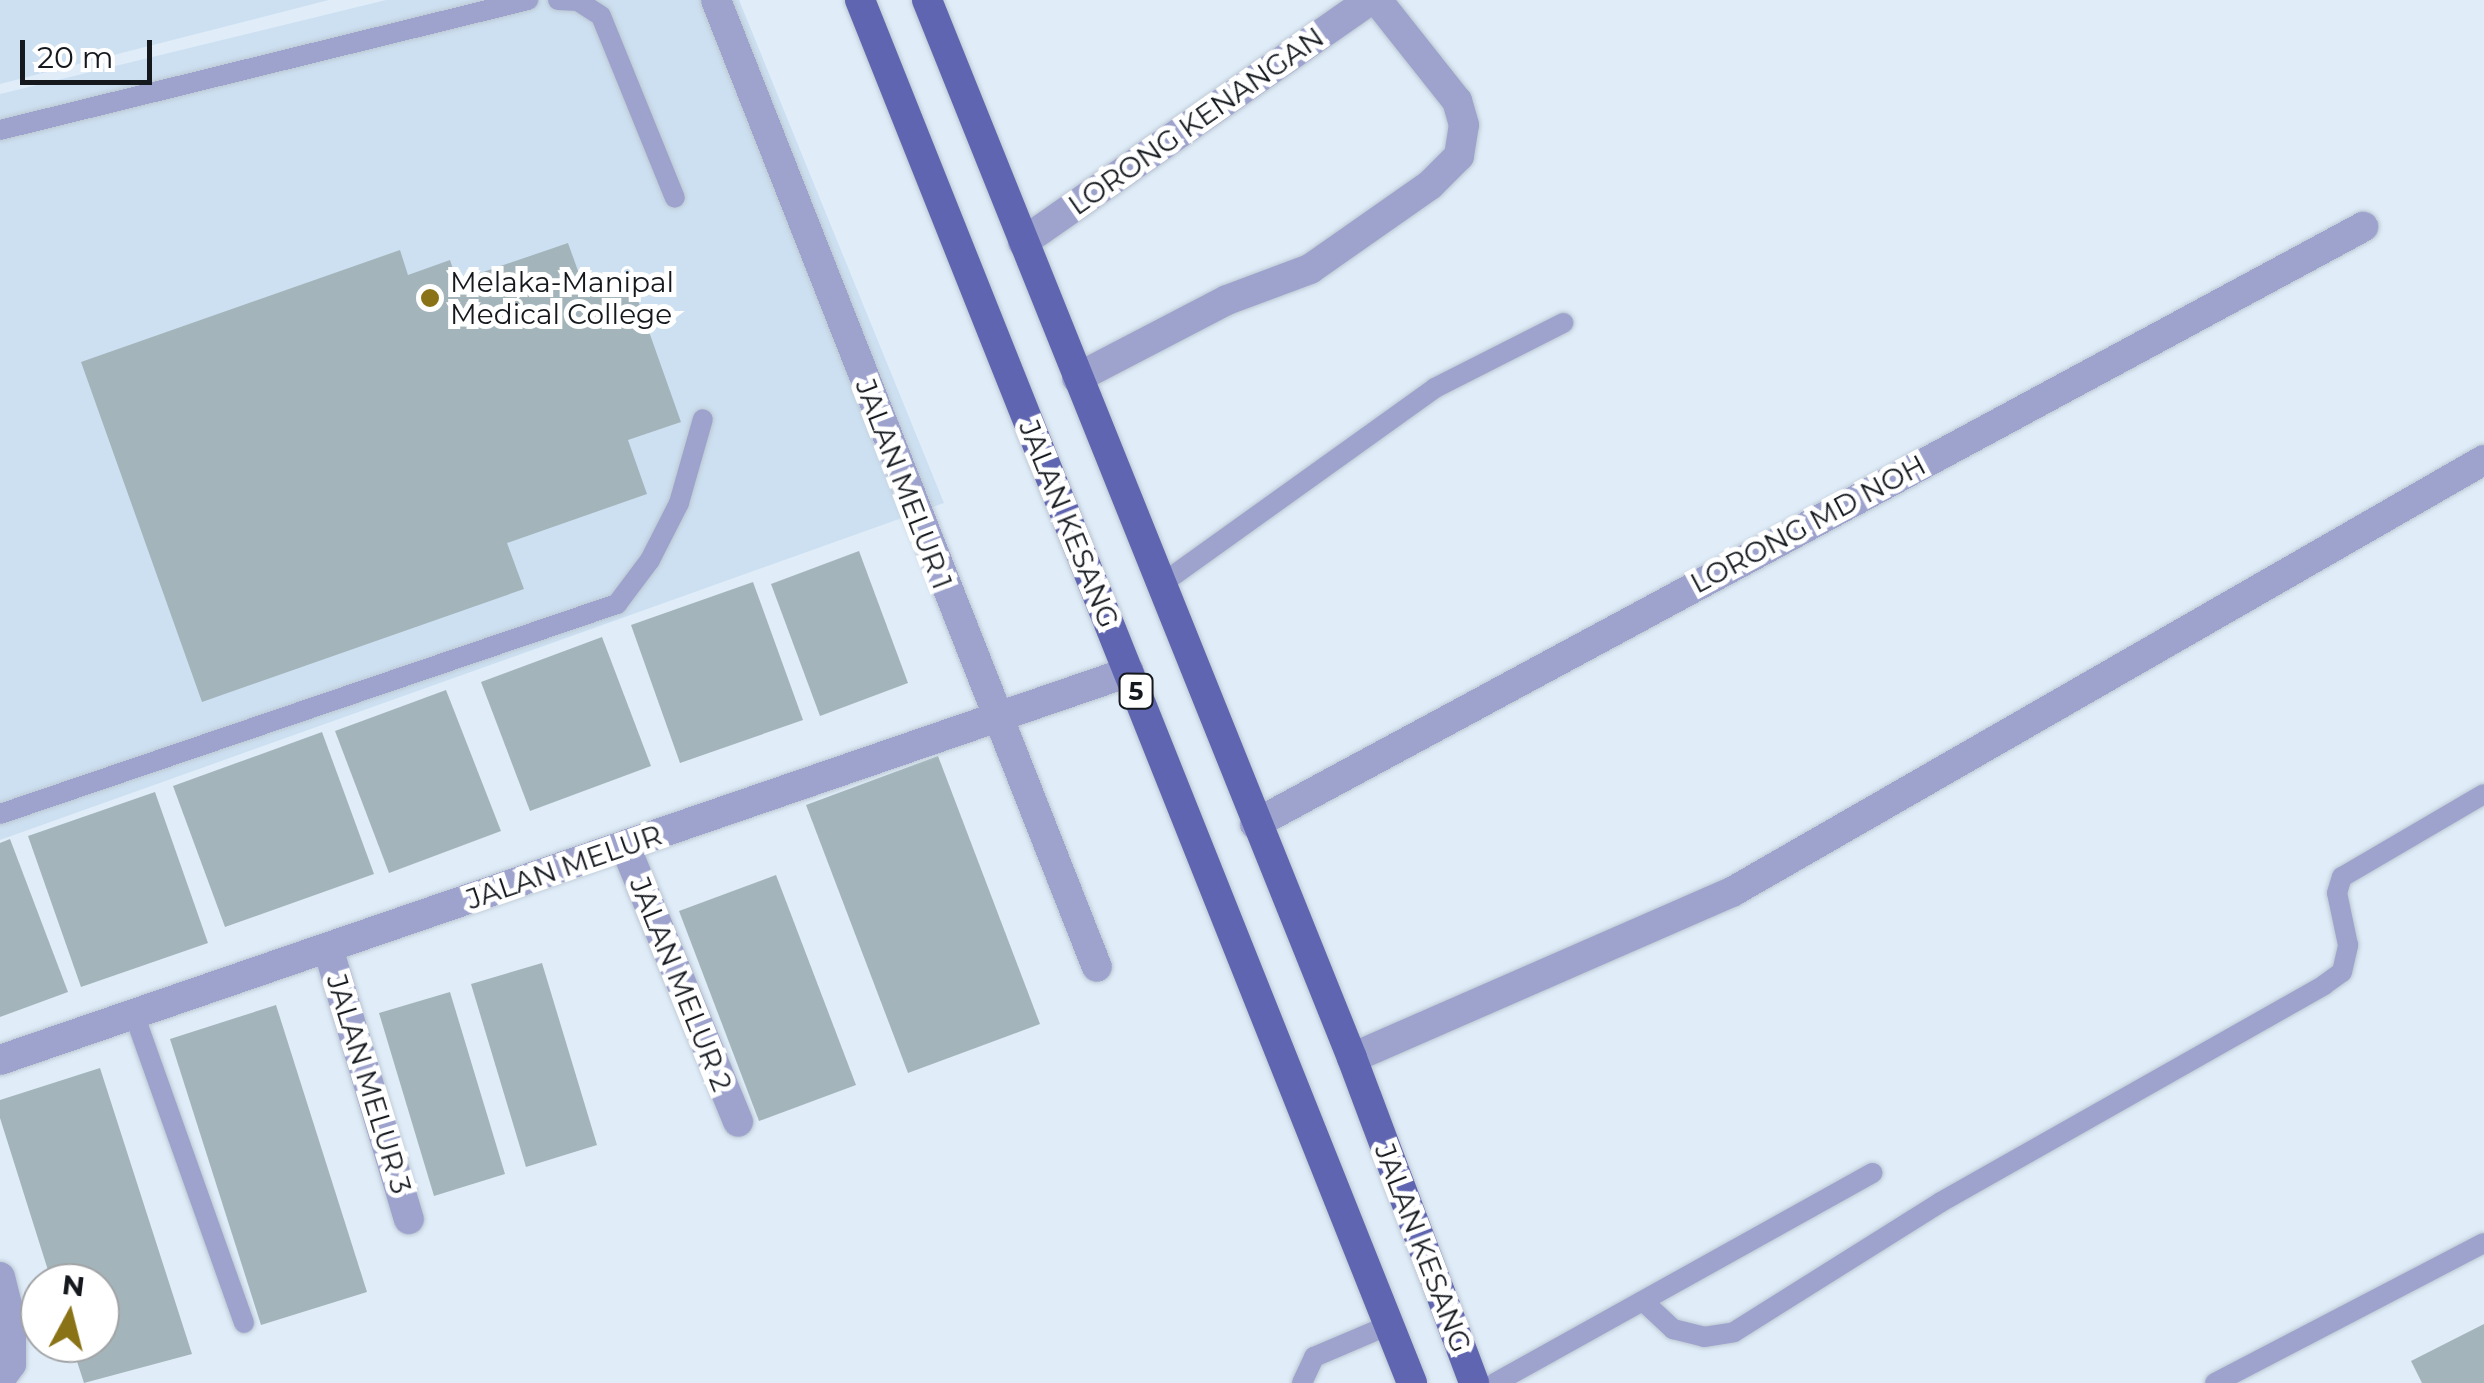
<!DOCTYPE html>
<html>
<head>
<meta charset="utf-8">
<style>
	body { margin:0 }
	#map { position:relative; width:2484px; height:1383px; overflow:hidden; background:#e0edf9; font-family:Montserrat,sans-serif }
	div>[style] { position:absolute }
	.built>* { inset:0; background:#cde0f1 }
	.building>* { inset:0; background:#a3b5ba }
	.roads { filter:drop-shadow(0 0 2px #bbc7d2) drop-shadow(0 0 2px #bbc7d2) }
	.service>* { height:20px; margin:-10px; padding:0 10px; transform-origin:10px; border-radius:10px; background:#9da3cd }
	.minor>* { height:30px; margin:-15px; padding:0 15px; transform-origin:15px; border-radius:15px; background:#9da3cd }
	.primary>* { height:30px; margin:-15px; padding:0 15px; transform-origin:15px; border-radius:15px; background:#5f65b0 }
	.dots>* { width:28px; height:28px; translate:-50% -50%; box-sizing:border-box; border:5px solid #fff; border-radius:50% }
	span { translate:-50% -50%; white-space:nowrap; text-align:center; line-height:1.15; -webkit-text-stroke:10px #fff; paint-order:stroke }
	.shield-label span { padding:2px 8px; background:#fff; border:2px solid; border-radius:8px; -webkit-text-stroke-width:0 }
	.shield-label { font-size:25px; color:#15191e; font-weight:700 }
	.street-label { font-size:28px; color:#15191e }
	.poi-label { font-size:28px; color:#15191e }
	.left { translate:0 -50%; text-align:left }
	.north { position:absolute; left:20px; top:1263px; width:100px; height:100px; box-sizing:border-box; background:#fff; border:2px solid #a1a3a5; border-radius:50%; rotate:7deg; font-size:28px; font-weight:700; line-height:40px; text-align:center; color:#15191e }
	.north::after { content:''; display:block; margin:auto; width:35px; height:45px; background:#8a7316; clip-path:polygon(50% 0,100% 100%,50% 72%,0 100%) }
	.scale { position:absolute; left:20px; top:40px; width:132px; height:45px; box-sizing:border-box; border:5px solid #15191e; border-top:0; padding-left:12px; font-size:30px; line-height:35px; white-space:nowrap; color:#15191e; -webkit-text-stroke:8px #fff; paint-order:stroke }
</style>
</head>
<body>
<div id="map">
	<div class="built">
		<div style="clip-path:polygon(0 0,329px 0,0 84px)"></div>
		<div style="clip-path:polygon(386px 0,739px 0,944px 503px,0 840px,0 94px)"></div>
	</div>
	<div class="building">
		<div style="clip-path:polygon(568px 243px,586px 293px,630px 278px,681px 422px,628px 440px,647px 494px,507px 543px,524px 589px,202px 702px,81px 362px,400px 250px,408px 275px,450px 260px,457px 281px)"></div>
		<div style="clip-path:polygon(859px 551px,908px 683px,820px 716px,771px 584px)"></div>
		<div style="clip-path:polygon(753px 582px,803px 720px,680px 763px,631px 625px)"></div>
		<div style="clip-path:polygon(602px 637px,651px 766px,530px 811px,481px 682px)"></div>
		<div style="clip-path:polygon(446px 690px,501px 831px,389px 873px,335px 731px)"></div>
		<div style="clip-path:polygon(322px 732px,374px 874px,225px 927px,173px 786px)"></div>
		<div style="clip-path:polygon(938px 756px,1040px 1024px,908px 1073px,806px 805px)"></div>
		<div style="clip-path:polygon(155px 792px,208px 943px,81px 987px,28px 836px)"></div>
		<div style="clip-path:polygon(10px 839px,68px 992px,0 1017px,0 843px)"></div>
		<div style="clip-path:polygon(776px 875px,856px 1085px,759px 1121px,679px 911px)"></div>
		<div style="clip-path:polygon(542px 963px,597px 1145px,526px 1167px,471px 984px)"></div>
		<div style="clip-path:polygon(450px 992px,505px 1174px,434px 1196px,379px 1013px)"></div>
		<div style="clip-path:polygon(276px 1005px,367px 1292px,261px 1325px,170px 1039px)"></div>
		<div style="clip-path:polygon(100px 1068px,192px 1354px,84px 1383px,71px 1343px,100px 1343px,100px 1283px,52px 1283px,0 1118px,0 1100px)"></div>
		<div style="clip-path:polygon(2484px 1324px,2484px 1383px,2422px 1383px,2411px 1361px)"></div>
	</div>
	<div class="roads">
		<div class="service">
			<div style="left:558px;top:0;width:20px;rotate:3deg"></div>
			<div style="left:578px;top:1px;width:27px;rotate:33deg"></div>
			<div style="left:601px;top:16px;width:196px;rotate:67.9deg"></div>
			<div style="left:0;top:130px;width:544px;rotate:-13.83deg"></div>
			<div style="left:1160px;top:585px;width:338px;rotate:-35.6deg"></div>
			<div style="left:1435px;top:388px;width:144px;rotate:-26.9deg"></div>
			<div style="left:0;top:814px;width:652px;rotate:-18.8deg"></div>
			<div style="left:617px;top:604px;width:55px;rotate:-53.1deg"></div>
			<div style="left:650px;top:560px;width:64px;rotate:-63deg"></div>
			<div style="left:679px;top:503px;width:87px;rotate:-74.1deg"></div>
			<div style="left:134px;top:1014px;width:328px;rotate:70.4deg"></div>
			<div style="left:1644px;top:1302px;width:40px;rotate:43deg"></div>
			<div style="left:1673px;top:1329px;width:32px;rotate:14deg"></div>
			<div style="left:1704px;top:1337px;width:30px;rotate:-9deg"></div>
			<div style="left:1734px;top:1332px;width:244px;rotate:-32.1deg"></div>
			<div style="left:1941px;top:1202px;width:440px;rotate:-29.5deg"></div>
			<div style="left:2324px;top:985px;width:22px;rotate:-36deg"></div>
			<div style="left:2342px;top:972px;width:28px;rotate:-77deg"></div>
			<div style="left:2348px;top:945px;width:53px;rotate:-101.9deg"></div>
			<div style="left:2337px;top:893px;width:17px;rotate:-73deg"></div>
			<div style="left:2342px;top:877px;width:164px;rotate:-30.3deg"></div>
			<div style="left:1302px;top:1383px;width:29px;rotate:-65deg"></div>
			<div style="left:1314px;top:1357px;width:82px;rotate:-23.1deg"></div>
			<div style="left:1495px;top:1383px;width:432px;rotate:-29.1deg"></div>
			<div style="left:2215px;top:1383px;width:303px;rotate:-27.5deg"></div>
		</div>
		<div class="minor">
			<div style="left:716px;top:0;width:1039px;rotate:68.5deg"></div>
			<div style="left:1023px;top:242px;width:423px;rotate:-34.9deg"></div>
			<div style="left:1077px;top:378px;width:169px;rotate:-27.5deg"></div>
			<div style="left:1227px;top:300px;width:89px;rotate:-20.5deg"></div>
			<div style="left:1310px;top:269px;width:146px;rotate:-35deg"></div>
			<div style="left:1430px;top:185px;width:41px;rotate:-45deg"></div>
			<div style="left:1459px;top:156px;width:31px;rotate:-81deg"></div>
			<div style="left:1464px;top:125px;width:25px;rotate:-106deg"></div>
			<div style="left:1457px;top:101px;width:129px;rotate:-128.4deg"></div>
			<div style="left:1255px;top:824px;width:1259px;rotate:-28.32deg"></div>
			<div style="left:625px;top:846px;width:298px;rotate:67.7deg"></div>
			<div style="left:328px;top:948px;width:283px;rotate:73.4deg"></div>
			<div style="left:1352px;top:1058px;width:415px;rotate:-23.6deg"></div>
			<div style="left:1732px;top:892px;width:867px;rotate:-29.88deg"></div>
			<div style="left:0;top:1060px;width:1194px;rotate:-18.97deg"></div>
			<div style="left:0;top:1277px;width:45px;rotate:76deg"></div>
			<div style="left:11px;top:1321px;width:43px;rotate:90deg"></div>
			<div style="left:11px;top:1364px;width:19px;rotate:126deg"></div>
		</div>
		<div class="primary">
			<div style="left:860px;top:0;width:1489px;rotate:68.24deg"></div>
			<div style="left:927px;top:0;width:1140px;rotate:68.11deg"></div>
			<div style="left:1352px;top:1058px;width:347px;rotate:69.4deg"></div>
		</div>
	</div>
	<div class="dots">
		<div style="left:430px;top:298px;background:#8a7316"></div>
	</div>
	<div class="shield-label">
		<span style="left:1136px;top:691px">5</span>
	</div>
	<div class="street-label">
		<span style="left:1196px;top:121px;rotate:-35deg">LORONG KENANGAN</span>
		<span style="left:904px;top:484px;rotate:69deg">JALAN MELUR 1</span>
		<span style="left:1069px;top:524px;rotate:68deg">JALAN KESANG</span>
		<span style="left:1808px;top:524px;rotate:-28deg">LORONG MD NOH</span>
		<span style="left:564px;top:867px;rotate:-19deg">JALAN MELUR</span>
		<span style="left:681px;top:984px;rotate:68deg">JALAN MELUR 2</span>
		<span style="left:369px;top:1084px;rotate:73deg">JALAN MELUR 3</span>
		<span style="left:1423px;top:1248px;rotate:69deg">JALAN KESANG</span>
	</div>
	<div class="poi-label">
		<span class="left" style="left:450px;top:298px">Melaka-Manipal<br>Medical College</span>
	</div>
	<div class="north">N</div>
	<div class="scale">20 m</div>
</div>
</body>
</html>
